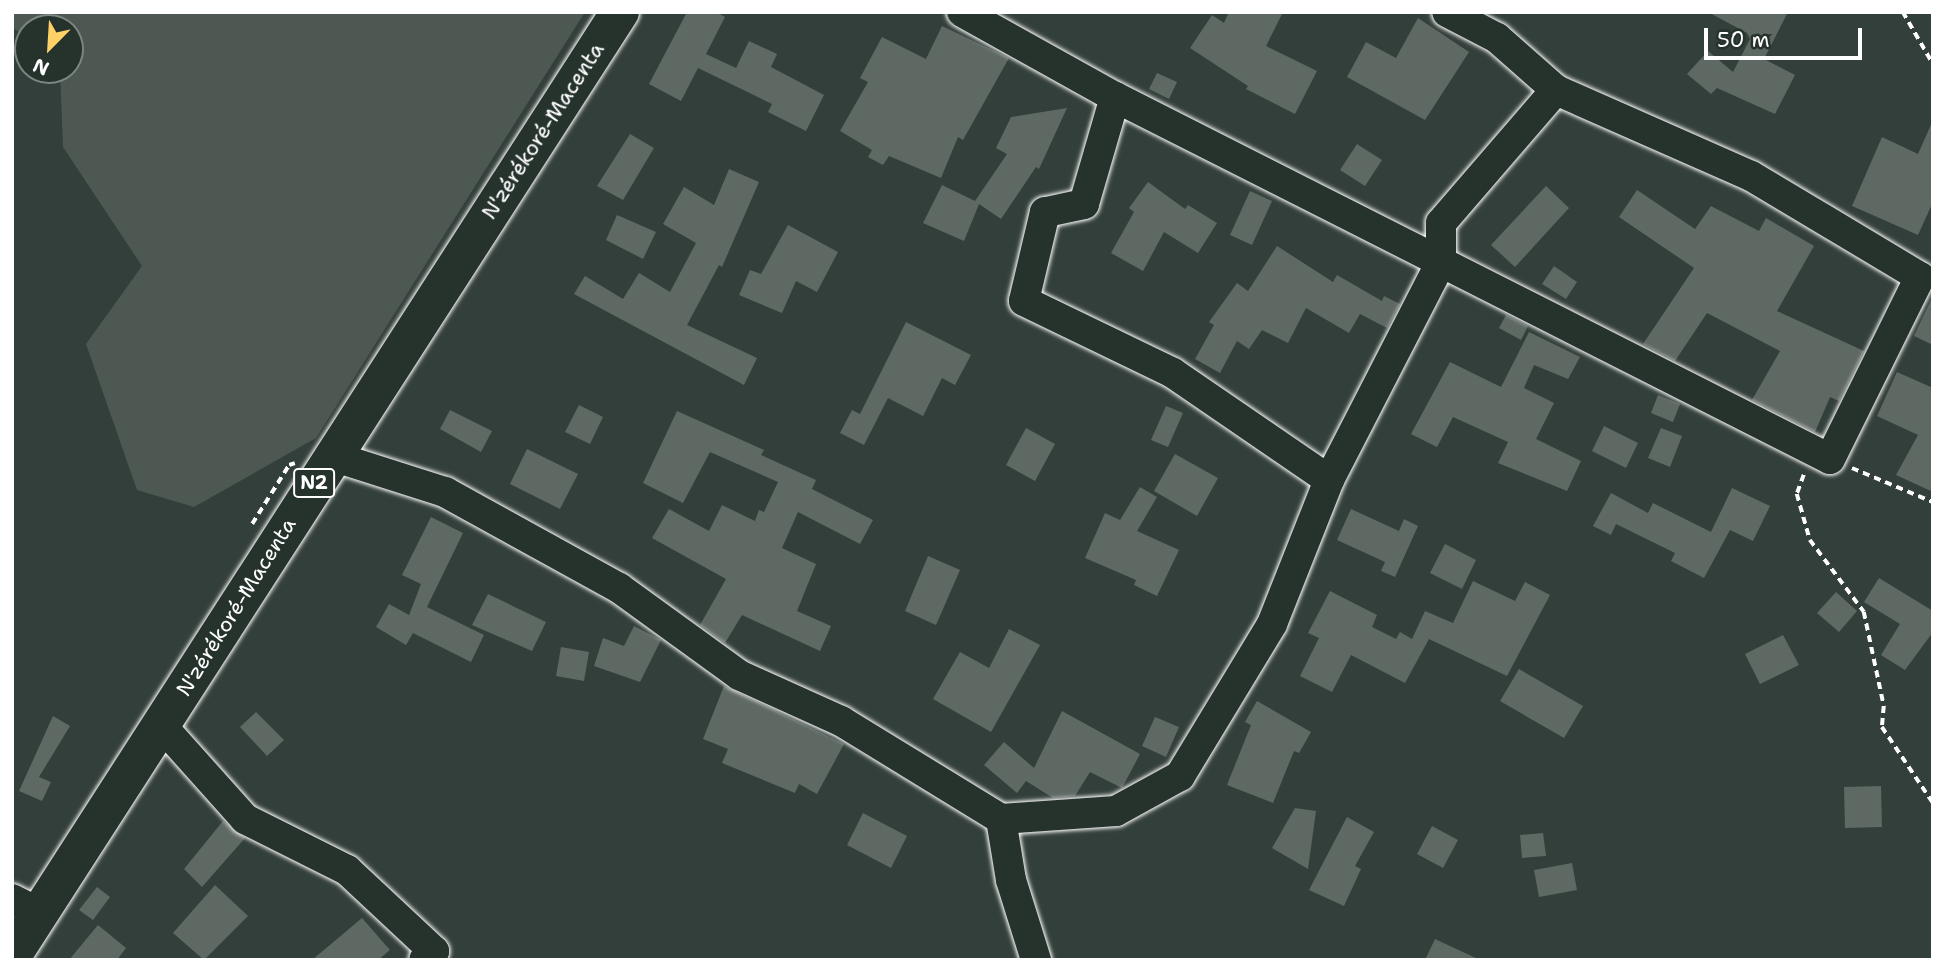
<!DOCTYPE html>
<html>
<head>
<meta charset="utf-8">
<style>
	body { margin:0 }
	#map { position:relative; width:1945px; height:972px; overflow:hidden; background:#333f3a; font-family:"Shantell Sans",sans-serif }
	div>[style] { position:absolute }
	.green>* { inset:0; background:#4d5853 }
	.building>* { inset:0; background:#5f6964 }
	.path>* { height:3.5px; margin-top:-1.75px; transform-origin:0; background:repeating-linear-gradient(90deg,#fff 0 7px,transparent 0 12px) }
	.roads { filter:drop-shadow(0 0 2px #fff) drop-shadow(0 0 2px #fff) }
	.minor>* { height:30px; margin:-15px; padding:0 15px; transform-origin:15px; border-radius:15px; background:#26332d }
	.highway>* { height:38px; margin:-19px; padding:0 19px; transform-origin:19px; border-radius:19px; background:#26332d }
	span { translate:-50% -50%; white-space:nowrap; text-align:center; line-height:1.15; -webkit-text-stroke:5px #26332d; paint-order:stroke }
	.shield-label span { padding:2px 5px; background:#26332d; border:2px solid; border-radius:5px; -webkit-text-stroke-width:0 }
	.shield-label { font-size:19px; color:#fff; font-weight:700 }
	.street-label { font-size:21px; color:#fff }
	.frame { position:absolute; inset:0; border:14px solid #fff; pointer-events:none }
	.north { position:absolute; left:14px; top:14px; width:70px; height:70px; box-sizing:border-box; background:#26332d; border:2px solid #7d8581; border-radius:50%; rotate:204deg; font-size:19px; font-weight:700; line-height:28px; text-align:center; color:#fff }
	.north::after { content:''; display:block; margin:auto; width:24px; height:32px; background:#ffd166; clip-path:polygon(50% 0,100% 100%,50% 72%,0 100%) }
	.scale { position:absolute; left:1704px; top:28px; width:158px; height:32px; box-sizing:border-box; border:4px solid #fff; border-top:0; padding-left:9px; font-size:21px; line-height:24px; white-space:nowrap; color:#fff; -webkit-text-stroke:5px #26332d; paint-order:stroke }
</style>
</head>
<body>
<div id="map">
	<div class="green">
		<div style="clip-path:polygon(12px 12px,585px 12px,316px 438px,194px 507px,137px 490px,86px 344px,142px 266px,63px 147px,60px 70px,70px 70px,70px 28px,28px 28px,28px 39px,12px 27px)"></div>
	</div>
	<div class="building">
		<div style="clip-path:polygon(687px 12px,716px 12px,725px 17px,706px 54px,736px 68px,749px 41px,777px 54px,771px 67px,824px 95px,806px 131px,768px 112px,772px 104px,698px 68px,681px 101px,649px 84px)"></div>
		<div style="clip-path:polygon(1229px 12px,1283px 12px,1266px 46px,1317px 71px,1295px 114px,1246px 89px,1248px 86px,1190px 48px,1212px 15px,1224px 23px)"></div>
		<div style="clip-path:polygon(1708px 12px,1788px 12px,1764px 59px,1795px 75px,1775px 114px,1717px 88px,1711px 94px,1687px 74px,1708px 51px,1733px 72px,1750px 39px,1747px 33px)"></div>
		<div style="clip-path:polygon(1418px 18px,1469px 52px,1425px 120px,1347px 77px,1366px 42px,1396px 58px)"></div>
		<div style="clip-path:polygon(942px 26px,1009px 58px,963px 140px,958px 137px,941px 178px,889px 156px,883px 165px,868px 157px,872px 150px,840px 131px,868px 82px,860px 78px,882px 37px,926px 59px)"></div>
		<div style="clip-path:polygon(1157px 73px,1177px 82px,1169px 99px,1149px 89px)"></div>
		<div style="clip-path:polygon(1067px 108px,1039px 169px,1036px 167px,1001px 219px,979px 204px,964px 241px,923px 223px,942px 185px,975px 201px,1007px 154px,996px 148px,1011px 117px)"></div>
		<div style="clip-path:polygon(1933px 120px,1933px 202px,1918px 235px,1852px 206px,1882px 137px,1918px 154px)"></div>
		<div style="clip-path:polygon(630px 134px,654px 148px,623px 200px,597px 186px)"></div>
		<div style="clip-path:polygon(1357px 144px,1382px 160px,1365px 186px,1340px 170px)"></div>
		<div style="clip-path:polygon(729px 169px,759px 182px,722px 267px,719px 265px,687px 325px,757px 358px,744px 385px,574px 294px,585px 276px,623px 299px,639px 273px,670px 292px,696px 243px,663px 224px,684px 187px,714px 205px)"></div>
		<div style="clip-path:polygon(1148px 182px,1185px 209px,1188px 205px,1217px 223px,1198px 253px,1164px 232px,1143px 271px,1111px 253px,1134px 212px,1129px 208px)"></div>
		<div style="clip-path:polygon(1546px 186px,1569px 208px,1515px 267px,1491px 245px)"></div>
		<div style="clip-path:polygon(1637px 190px,1695px 229px,1711px 206px,1759px 231px,1766px 218px,1814px 246px,1777px 311px,1864px 351px,1839px 401px,1830px 397px,1815px 432px,1752px 400px,1780px 351px,1707px 313px,1675px 361px,1643px 344px,1694px 268px,1619px 217px)"></div>
		<div style="clip-path:polygon(1250px 191px,1272px 201px,1252px 245px,1230px 235px)"></div>
		<div style="clip-path:polygon(617px 215px,656px 232px,643px 259px,606px 240px)"></div>
		<div style="clip-path:polygon(788px 225px,838px 252px,817px 292px,796px 281px,782px 313px,739px 295px,750px 270px,761px 274px)"></div>
		<div style="clip-path:polygon(1277px 246px,1333px 282px,1337px 275px,1382px 301px,1384px 296px,1400px 304px,1387px 328px,1360px 314px,1349px 333px,1306px 308px,1288px 343px,1262px 330px,1249px 349px,1237px 341px,1220px 373px,1195px 359px,1214px 325px,1209px 322px,1237px 283px,1248px 291px)"></div>
		<div style="clip-path:polygon(1554px 266px,1577px 282px,1566px 299px,1542px 284px)"></div>
		<div style="clip-path:polygon(1933px 296px,1933px 345px,1914px 336px)"></div>
		<div style="clip-path:polygon(1506px 315px,1528px 326px,1521px 340px,1499px 328px)"></div>
		<div style="clip-path:polygon(906px 322px,971px 355px,955px 385px,942px 378px,923px 416px,888px 398px,864px 445px,840px 433px,852px 410px,860px 414px)"></div>
		<div style="clip-path:polygon(1529px 332px,1580px 357px,1568px 379px,1534px 365px,1524px 388px,1554px 403px,1536px 439px,1581px 461px,1567px 491px,1498px 463px,1508px 442px,1453px 417px,1437px 447px,1411px 434px,1450px 362px,1501px 387px)"></div>
		<div style="clip-path:polygon(1897px 372px,1933px 388px,1933px 492px,1896px 475px,1918px 435px,1877px 416px)"></div>
		<div style="clip-path:polygon(1658px 395px,1680px 404px,1673px 422px,1651px 413px)"></div>
		<div style="clip-path:polygon(579px 405px,603px 417px,590px 444px,565px 432px)"></div>
		<div style="clip-path:polygon(1166px 406px,1183px 413px,1168px 447px,1151px 440px)"></div>
		<div style="clip-path:polygon(450px 410px,492px 431px,481px 452px,440px 429px)"></div>
		<div style="clip-path:polygon(677px 411px,764px 450px,761px 455px,816px 480px,812px 489px,873px 520px,860px 544px,798px 512px,782px 548px,816px 564px,797px 611px,831px 626px,820px 651px,742px 615px,725px 643px,700px 625px,726px 579px,652px 538px,669px 509px,709px 531px,722px 505px,755px 521px,759px 510px,764px 512px,778px 482px,710px 452px,683px 503px,643px 483px)"></div>
		<div style="clip-path:polygon(1604px 426px,1638px 443px,1626px 468px,1592px 451px)"></div>
		<div style="clip-path:polygon(1026px 428px,1055px 444px,1035px 481px,1006px 465px)"></div>
		<div style="clip-path:polygon(1661px 428px,1682px 436px,1670px 467px,1648px 458px)"></div>
		<div style="clip-path:polygon(527px 449px,578px 474px,560px 509px,510px 484px)"></div>
		<div style="clip-path:polygon(1175px 454px,1218px 478px,1197px 516px,1154px 491px)"></div>
		<div style="clip-path:polygon(1140px 487px,1157px 497px,1137px 531px,1179px 550px,1157px 596px,1134px 585px,1136px 580px,1085px 558px,1105px 513px,1120px 520px)"></div>
		<div style="clip-path:polygon(1732px 488px,1770px 506px,1753px 541px,1730px 530px,1704px 578px,1671px 561px,1675px 553px,1616px 524px,1611px 535px,1593px 526px,1611px 493px,1648px 513px,1653px 503px,1711px 532px)"></div>
		<div style="clip-path:polygon(1351px 509px,1399px 531px,1404px 519px,1418px 526px,1395px 577px,1381px 571px,1385px 562px,1337px 540px)"></div>
		<div style="clip-path:polygon(431px 517px,463px 533px,427px 607px,484px 635px,471px 662px,413px 633px,406px 645px,376px 627px,389px 604px,409px 615px,421px 584px,402px 575px)"></div>
		<div style="clip-path:polygon(1445px 544px,1476px 560px,1462px 589px,1430px 573px)"></div>
		<div style="clip-path:polygon(928px 556px,960px 570px,936px 625px,905px 611px)"></div>
		<div style="clip-path:polygon(1879px 578px,1933px 611px,1933px 632px,1905px 670px,1881px 655px,1900px 624px,1864px 602px)"></div>
		<div style="clip-path:polygon(1473px 581px,1515px 601px,1525px 582px,1550px 595px,1507px 676px,1429px 639px,1405px 683px,1351px 655px,1332px 692px,1300px 676px,1319px 638px,1308px 633px,1330px 591px,1377px 615px,1372px 627px,1396px 639px,1400px 632px,1412px 639px,1425px 611px,1453px 623px)"></div>
		<div style="clip-path:polygon(1836px 592px,1857px 611px,1839px 632px,1817px 613px)"></div>
		<div style="clip-path:polygon(488px 594px,546px 622px,532px 651px,472px 625px)"></div>
		<div style="clip-path:polygon(634px 626px,661px 640px,640px 682px,594px 666px,603px 638px,624px 646px)"></div>
		<div style="clip-path:polygon(1009px 629px,1040px 645px,991px 732px,933px 699px,960px 652px,989px 668px)"></div>
		<div style="clip-path:polygon(1783px 635px,1799px 665px,1760px 684px,1745px 654px)"></div>
		<div style="clip-path:polygon(561px 647px,589px 652px,584px 681px,556px 676px)"></div>
		<div style="clip-path:polygon(1519px 669px,1583px 706px,1564px 738px,1500px 701px)"></div>
		<div style="clip-path:polygon(724px 686px,844px 744px,817px 794px,799px 784px,795px 793px,722px 763px,728px 749px,703px 739px)"></div>
		<div style="clip-path:polygon(1257px 701px,1311px 732px,1299px 753px,1294px 751px,1273px 803px,1227px 785px,1251px 725px,1245px 722px)"></div>
		<div style="clip-path:polygon(1062px 711px,1140px 754px,1122px 788px,1090px 772px,1075px 796px,1053px 798px,1026px 781px,1017px 793px,984px 765px,1004px 742px,1034px 768px)"></div>
		<div style="clip-path:polygon(256px 712px,284px 740px,267px 756px,240px 727px)"></div>
		<div style="clip-path:polygon(53px 716px,70px 726px,39px 777px,51px 782px,42px 801px,19px 791px)"></div>
		<div style="clip-path:polygon(1155px 717px,1179px 727px,1166px 757px,1142px 746px)"></div>
		<div style="clip-path:polygon(1881px 786px,1882px 827px,1845px 828px,1844px 787px)"></div>
		<div style="clip-path:polygon(1295px 808px,1316px 811px,1308px 869px,1272px 848px)"></div>
		<div style="clip-path:polygon(863px 813px,907px 836px,891px 868px,847px 845px)"></div>
		<div style="clip-path:polygon(1347px 817px,1374px 832px,1355px 866px,1361px 869px,1344px 906px,1309px 890px)"></div>
		<div style="clip-path:polygon(223px 821px,245px 838px,202px 887px,184px 869px)"></div>
		<div style="clip-path:polygon(1432px 826px,1458px 840px,1443px 868px,1417px 854px)"></div>
		<div style="clip-path:polygon(1543px 833px,1546px 856px,1522px 858px,1520px 835px)"></div>
		<div style="clip-path:polygon(1572px 863px,1577px 890px,1539px 897px,1534px 870px)"></div>
		<div style="clip-path:polygon(215px 885px,248px 916px,204px 960px,173px 933px)"></div>
		<div style="clip-path:polygon(97px 887px,110px 897px,93px 920px,79px 910px)"></div>
		<div style="clip-path:polygon(362px 918px,390px 950px,378px 960px,312px 960px)"></div>
		<div style="clip-path:polygon(98px 925px,126px 948px,117px 960px,69px 960px)"></div>
		<div style="clip-path:polygon(1435px 939px,1480px 960px,1425px 960px)"></div>
	</div>
	<div class="path">
		<div style="left:1903px;top:12px;width:60px;rotate:60deg"></div>
		<div style="left:1852px;top:468px;width:88px;rotate:22.8deg"></div>
		<div style="left:1804px;top:475px;width:20px;rotate:110deg"></div>
		<div style="left:1797px;top:494px;width:48px;rotate:74.2deg"></div>
		<div style="left:1810px;top:540px;width:90px;rotate:53.1deg"></div>
		<div style="left:1864px;top:612px;width:96px;rotate:78deg"></div>
		<div style="left:1884px;top:706px;width:21px;rotate:95deg"></div>
		<div style="left:1882px;top:727px;width:92px;rotate:56.1deg"></div>
		<div style="left:252px;top:524px;width:70px;rotate:-57.9deg"></div>
		<div style="left:289px;top:465px;width:6px;rotate:-18deg"></div>
	</div>
	<div class="roads">
		<div class="minor">
			<div style="left:962px;top:12px;width:175px;rotate:29.1deg"></div>
			<div style="left:1115px;top:97px;width:801px;rotate:26.85deg"></div>
			<div style="left:1830px;top:459px;width:203px;rotate:-63.7deg"></div>
			<div style="left:1920px;top:277px;width:197px;rotate:-149.1deg"></div>
			<div style="left:1751px;top:176px;width:213px;rotate:-156.2deg"></div>
			<div style="left:1556px;top:90px;width:79px;rotate:-138.6deg"></div>
			<div style="left:1497px;top:38px;width:56px;rotate:-152.5deg"></div>
			<div style="left:1115px;top:97px;width:111px;rotate:106.2deg"></div>
			<div style="left:1084px;top:204px;width:40px;rotate:168deg"></div>
			<div style="left:1045px;top:212px;width:91px;rotate:103.3deg"></div>
			<div style="left:1024px;top:301px;width:165px;rotate:25.8deg"></div>
			<div style="left:1173px;top:373px;width:189px;rotate:34.4deg"></div>
			<div style="left:332px;top:456px;width:119px;rotate:17.7deg"></div>
			<div style="left:445px;top:492px;width:199px;rotate:28.9deg"></div>
			<div style="left:619px;top:588px;width:148px;rotate:35.9deg"></div>
			<div style="left:739px;top:675px;width:112px;rotate:24.3deg"></div>
			<div style="left:841px;top:721px;width:188px;rotate:31.5deg"></div>
			<div style="left:1001px;top:819px;width:115px;rotate:-4deg"></div>
			<div style="left:1116px;top:811px;width:73px;rotate:-28.7deg"></div>
			<div style="left:1180px;top:776px;width:178px;rotate:-58.8deg"></div>
			<div style="left:1272px;top:624px;width:155px;rotate:-68.4deg"></div>
			<div style="left:1329px;top:480px;width:245px;rotate:-62.8deg"></div>
			<div style="left:1441px;top:262px;width:39px;rotate:-90deg"></div>
			<div style="left:1441px;top:223px;width:176px;rotate:-49.2deg"></div>
			<div style="left:161px;top:725px;width:126px;rotate:48.2deg"></div>
			<div style="left:245px;top:819px;width:114px;rotate:26.6deg"></div>
			<div style="left:347px;top:870px;width:119px;rotate:43deg"></div>
			<div style="left:434px;top:951px;width:13px;rotate:138deg"></div>
			<div style="left:1001px;top:819px;width:62px;rotate:80.7deg"></div>
			<div style="left:1011px;top:880px;width:84px;rotate:72.6deg"></div>
			<div style="left:12px;top:899px;width:29px;rotate:27deg"></div>
		</div>
		<div class="highway">
			<div style="left:12px;top:956px;width:1123px;rotate:-57.22deg"></div>
		</div>
	</div>
	<div class="shield-label">
		<span style="left:314px;top:483px">N2</span>
	</div>
	<div class="street-label">
		<span style="left:543px;top:131px;rotate:-57deg">N'zérékoré-Macenta</span>
		<span style="left:236px;top:607px;rotate:-58deg">N'zérékoré-Macenta</span>
	</div>
	<div class="frame"></div>
	<div class="north">N</div>
	<div class="scale">50 m</div>
</div>
</body>
</html>
